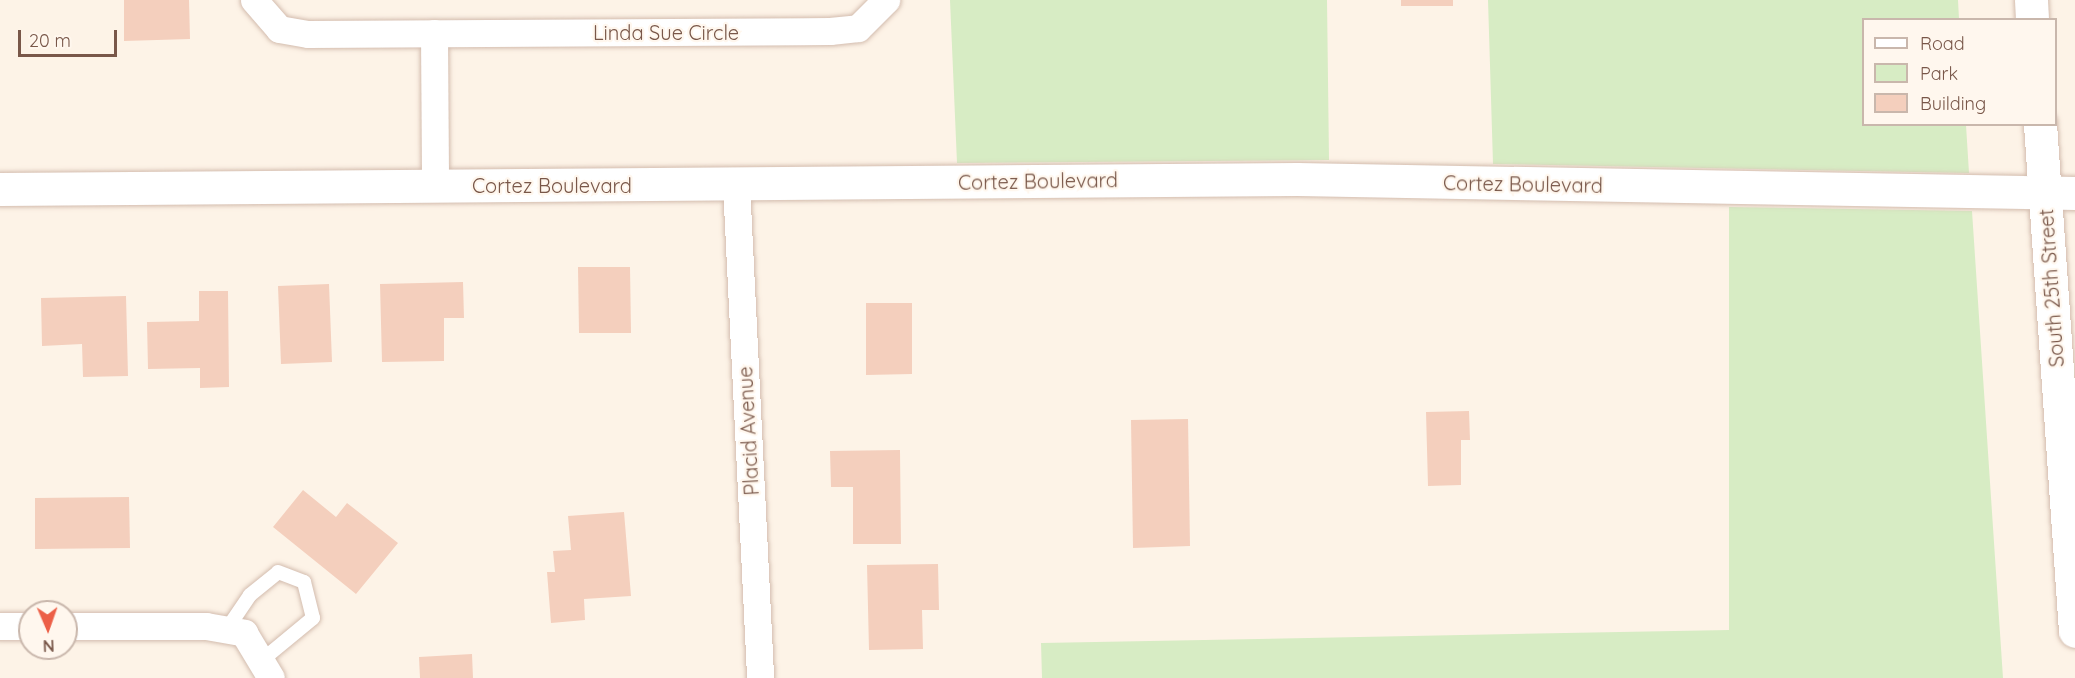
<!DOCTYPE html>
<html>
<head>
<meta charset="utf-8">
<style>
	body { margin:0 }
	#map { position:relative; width:2075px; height:678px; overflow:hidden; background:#fdf3e7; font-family:Quicksand,sans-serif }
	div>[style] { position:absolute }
	.green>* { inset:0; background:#d7ecc4 }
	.building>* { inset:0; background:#f4cfbd }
	.roads { filter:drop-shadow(0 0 2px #d3bcae) drop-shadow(0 0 2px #d3bcae) }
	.lane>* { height:14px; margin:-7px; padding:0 7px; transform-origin:7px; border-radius:7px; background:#fff }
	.street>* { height:27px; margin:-13.5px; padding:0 13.5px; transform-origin:13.5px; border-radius:13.5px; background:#fff }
	.secondary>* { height:33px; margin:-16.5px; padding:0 16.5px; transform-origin:16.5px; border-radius:16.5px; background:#fff }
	span { translate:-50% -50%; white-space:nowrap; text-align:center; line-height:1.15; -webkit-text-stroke:4.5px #fff7ee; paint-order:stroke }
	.street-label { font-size:20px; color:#795749 }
	.legend { position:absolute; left:1862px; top:18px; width:195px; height:108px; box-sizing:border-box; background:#fff7ee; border:2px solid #c9b7ac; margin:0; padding:8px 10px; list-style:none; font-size:18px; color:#795749 }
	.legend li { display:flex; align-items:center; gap:12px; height:30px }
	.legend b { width:30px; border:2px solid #c9b7ac }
	.north { position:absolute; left:18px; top:600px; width:60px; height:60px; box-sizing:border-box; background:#fff7ee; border:2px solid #c9b7ac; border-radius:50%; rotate:178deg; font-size:16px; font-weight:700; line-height:24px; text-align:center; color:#795749 }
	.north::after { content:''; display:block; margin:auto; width:21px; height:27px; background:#ec5f47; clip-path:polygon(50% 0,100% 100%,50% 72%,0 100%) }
	.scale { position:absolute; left:18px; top:30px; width:99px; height:27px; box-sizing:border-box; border:3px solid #795749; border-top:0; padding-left:8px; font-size:18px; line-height:21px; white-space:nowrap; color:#795749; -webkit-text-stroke:4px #fff7ee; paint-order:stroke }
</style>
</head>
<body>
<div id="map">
	<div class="green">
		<div style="clip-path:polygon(950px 0,1327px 0,1329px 160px,957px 163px)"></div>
		<div style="clip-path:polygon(1488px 0,1958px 0,1959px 19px,1864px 20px,1864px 124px,1966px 125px,1969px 173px,1493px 164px)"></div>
		<div style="clip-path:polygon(1729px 207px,1972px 211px,2003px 678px,1042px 678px,1041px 643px,1729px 630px)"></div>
	</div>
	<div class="building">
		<div style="clip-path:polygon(124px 0,189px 0,190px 39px,124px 41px)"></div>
		<div style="clip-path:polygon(1401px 0,1453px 0,1453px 6px,1401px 6px)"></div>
		<div style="clip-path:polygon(578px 267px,630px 267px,631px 333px,579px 333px)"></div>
		<div style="clip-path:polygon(463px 282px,464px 318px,444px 318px,444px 361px,382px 362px,380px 284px)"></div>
		<div style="clip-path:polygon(329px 284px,332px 362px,281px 364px,278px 286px)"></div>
		<div style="clip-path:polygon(199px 291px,228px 291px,229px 387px,200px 388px,200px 368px,148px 369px,147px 322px,199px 321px)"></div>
		<div style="clip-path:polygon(126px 296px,128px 376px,83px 377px,82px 344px,42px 346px,41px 298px)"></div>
		<div style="clip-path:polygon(866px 303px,912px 303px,912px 374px,866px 375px)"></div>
		<div style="clip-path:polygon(1469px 411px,1470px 440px,1461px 440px,1461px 485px,1428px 486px,1426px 412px)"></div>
		<div style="clip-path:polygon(1188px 419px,1190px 546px,1133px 548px,1131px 420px)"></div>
		<div style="clip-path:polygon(900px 450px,901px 544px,853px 544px,853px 487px,831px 487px,830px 451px)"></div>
		<div style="clip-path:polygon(303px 490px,336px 517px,347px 503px,398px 543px,356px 594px,273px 527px)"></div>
		<div style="clip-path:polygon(129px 497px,130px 548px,35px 549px,35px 498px)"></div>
		<div style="clip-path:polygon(624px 512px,631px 596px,584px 599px,585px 620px,551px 623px,547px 572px,555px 572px,553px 551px,571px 550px,568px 516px)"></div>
		<div style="clip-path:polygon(938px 564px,939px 610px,922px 610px,923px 649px,869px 650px,867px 565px)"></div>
		<div style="clip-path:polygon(472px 654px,473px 678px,420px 678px,419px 657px)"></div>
	</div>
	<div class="roads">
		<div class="lane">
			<div style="left:227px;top:629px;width:41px;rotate:-55.9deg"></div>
			<div style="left:250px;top:595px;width:36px;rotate:-39deg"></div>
			<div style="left:278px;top:572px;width:28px;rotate:21deg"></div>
			<div style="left:304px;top:582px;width:37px;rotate:76deg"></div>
			<div style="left:313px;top:618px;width:67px;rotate:140.4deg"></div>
		</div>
		<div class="street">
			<div style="left:254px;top:0;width:38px;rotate:49deg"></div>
			<div style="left:279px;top:29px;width:29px;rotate:10deg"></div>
			<div style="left:308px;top:34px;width:522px;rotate:-0.33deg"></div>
			<div style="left:830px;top:31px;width:28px;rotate:-6deg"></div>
			<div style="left:858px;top:28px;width:40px;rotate:-45deg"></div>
			<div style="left:434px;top:33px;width:153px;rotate:89.6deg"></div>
			<div style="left:736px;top:184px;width:495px;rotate:87.2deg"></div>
			<div style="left:0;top:626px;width:30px"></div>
			<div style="left:66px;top:626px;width:140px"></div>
			<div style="left:206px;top:626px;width:39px;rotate:10deg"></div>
			<div style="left:244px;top:633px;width:52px;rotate:59deg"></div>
		</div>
		<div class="secondary">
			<div style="left:2031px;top:0;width:20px;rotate:87deg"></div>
			<div style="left:2040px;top:124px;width:508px;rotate:86.05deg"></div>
			<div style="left:0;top:189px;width:1297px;rotate:-0.44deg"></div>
			<div style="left:1297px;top:179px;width:778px;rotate:1.03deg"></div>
		</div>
	</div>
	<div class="street-label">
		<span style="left:666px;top:32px">Linda Sue Circle</span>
		<span style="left:1038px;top:181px;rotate:-1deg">Cortez Boulevard</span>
		<span style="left:1523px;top:184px;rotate:1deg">Cortez Boulevard</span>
		<span style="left:552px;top:185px">Cortez Boulevard</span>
		<span style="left:2051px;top:288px;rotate:-94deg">South 25th Street</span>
		<span style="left:748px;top:431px;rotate:-93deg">Placid Avenue</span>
	</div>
	<ul class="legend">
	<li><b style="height:8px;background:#fff"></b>Road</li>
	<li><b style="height:16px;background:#d7ecc4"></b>Park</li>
	<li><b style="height:16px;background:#f4cfbd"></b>Building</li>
	</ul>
	<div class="north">N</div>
	<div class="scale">20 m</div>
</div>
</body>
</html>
